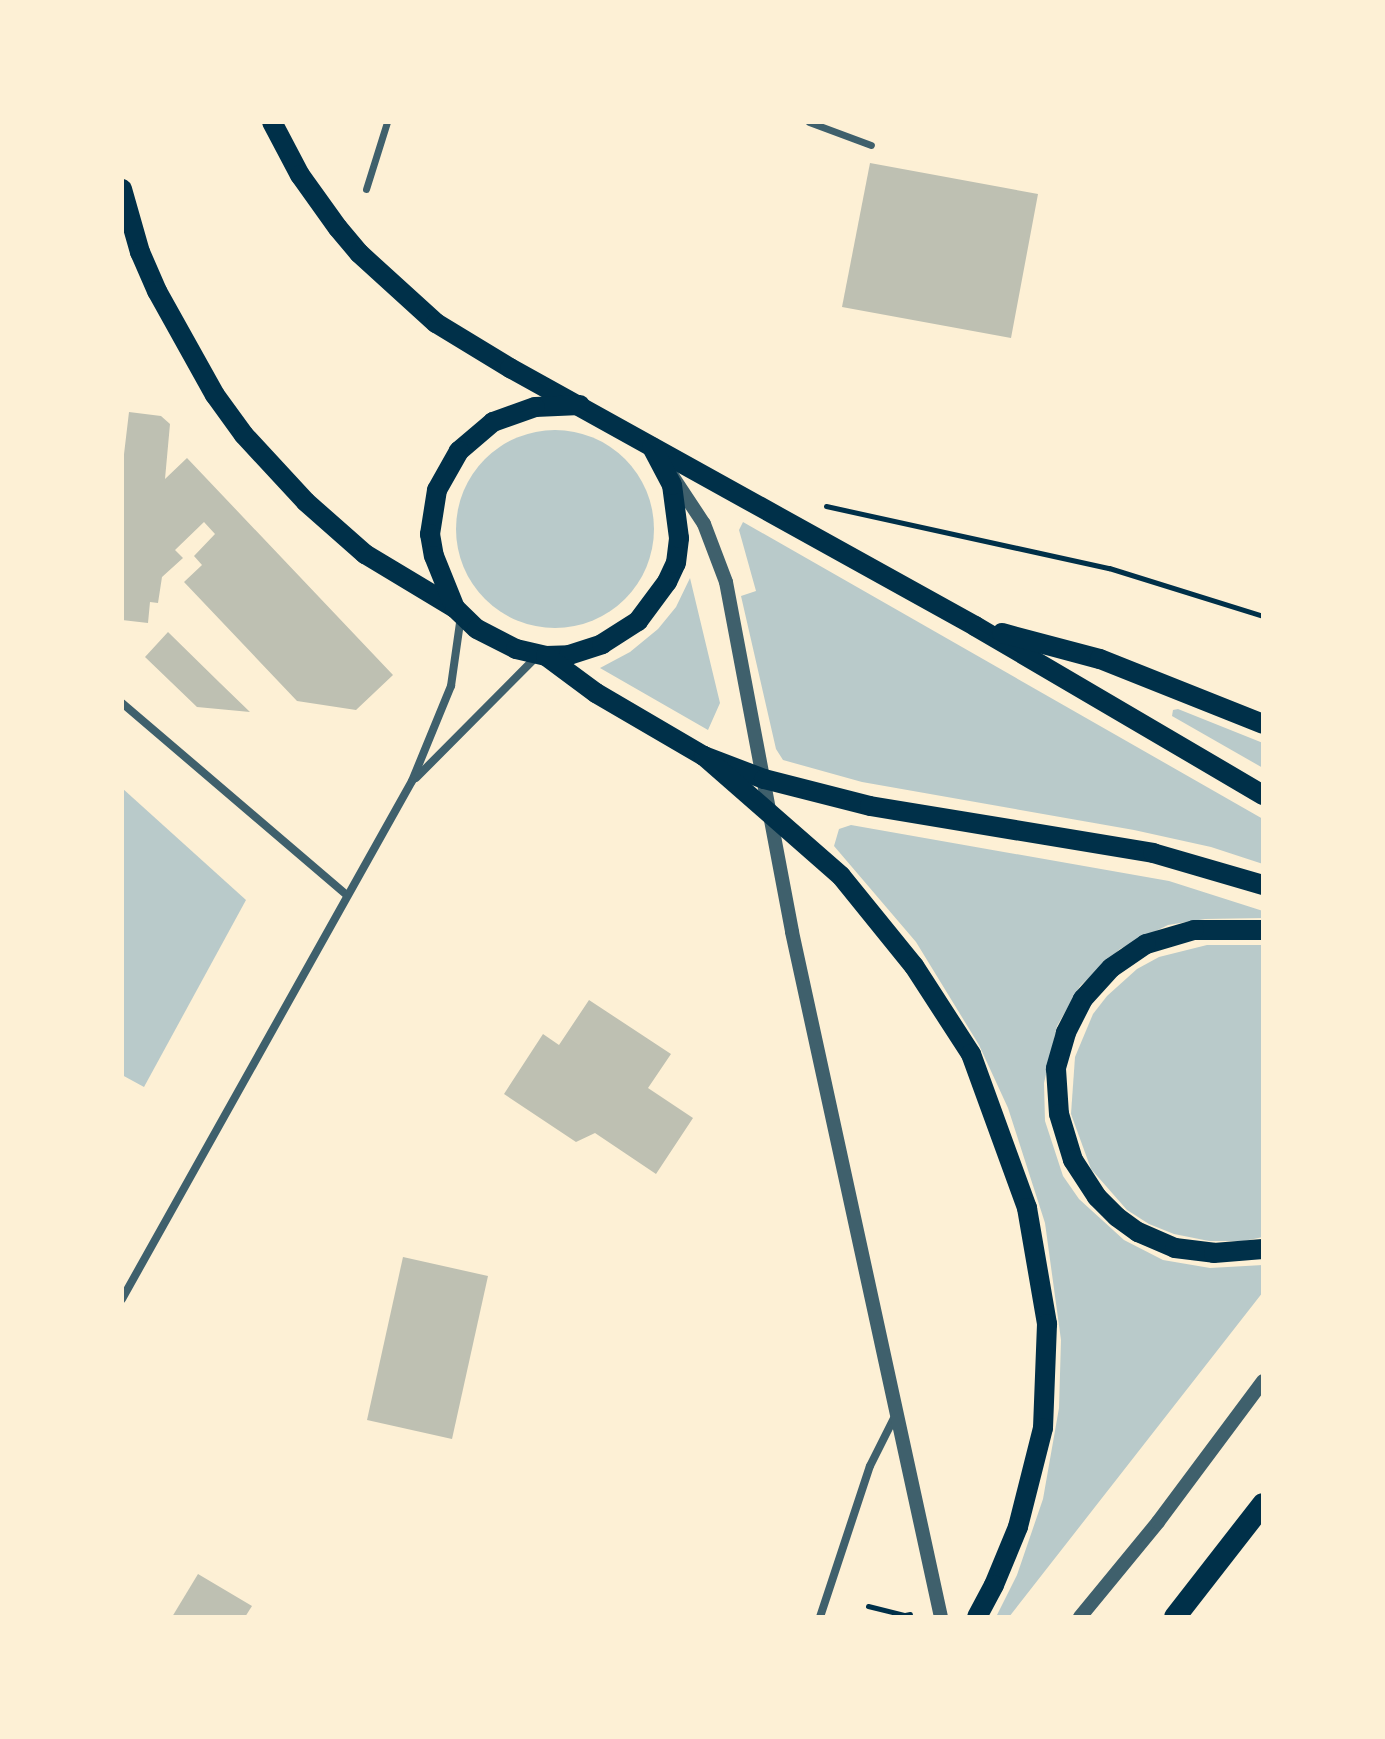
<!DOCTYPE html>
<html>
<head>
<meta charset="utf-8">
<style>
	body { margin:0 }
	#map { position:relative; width:1385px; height:1739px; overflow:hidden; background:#fdf0d5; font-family:"Crimson Pro",serif }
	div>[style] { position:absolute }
	.green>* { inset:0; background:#b9caca }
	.round { border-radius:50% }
	.building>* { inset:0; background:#bec0b2 }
	.path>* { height:5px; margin:-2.5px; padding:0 2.5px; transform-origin:2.5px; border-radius:2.5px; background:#003049 }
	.pedestrian>* { height:7px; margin:-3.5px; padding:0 3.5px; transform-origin:3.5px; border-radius:3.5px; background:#3f606c }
	.minor>* { height:8px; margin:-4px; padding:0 4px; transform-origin:4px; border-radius:4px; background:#3f606c }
	.tertiary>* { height:14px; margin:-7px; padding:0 7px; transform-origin:7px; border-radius:7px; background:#3f606c }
	.primary>* { height:20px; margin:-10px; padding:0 10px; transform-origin:10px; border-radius:10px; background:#003049 }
	.trunk>* { height:22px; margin:-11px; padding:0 11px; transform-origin:11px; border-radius:11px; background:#003049 }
	span { translate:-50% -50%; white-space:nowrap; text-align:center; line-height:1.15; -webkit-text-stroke:8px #fdf0d5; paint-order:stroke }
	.frame { position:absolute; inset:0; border:124px solid #fdf0d5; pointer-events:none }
</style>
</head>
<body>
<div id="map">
	<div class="green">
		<div class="round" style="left:456px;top:430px;width:198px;height:198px"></div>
		<div style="clip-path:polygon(743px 522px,1263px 819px,1263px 864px,1211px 847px,1134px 830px,862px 782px,783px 760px,776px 749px,741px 596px,756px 591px,739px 530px)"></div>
		<div style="clip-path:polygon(690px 578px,720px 703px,708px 730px,600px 668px,630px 652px,658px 629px,676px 607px)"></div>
		<div style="clip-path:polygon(1178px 709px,1263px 743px,1263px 768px,1172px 716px,1173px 710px)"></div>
		<div style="clip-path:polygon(122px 788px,246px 900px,144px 1087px,122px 1075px)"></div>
		<div style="clip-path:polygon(851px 825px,1169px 881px,1263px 911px,1263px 918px,1205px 919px,1168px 925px,1120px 949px,1080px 986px,1057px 1026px,1044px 1083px,1045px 1121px,1063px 1176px,1079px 1199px,1124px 1240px,1163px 1260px,1210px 1268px,1263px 1265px,1263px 1292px,1009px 1617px,996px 1617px,1017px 1575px,1043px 1499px,1059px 1408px,1061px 1340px,1045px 1223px,1008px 1108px,979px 1045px,916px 942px,834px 846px,839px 829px)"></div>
		<div style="clip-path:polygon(1207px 945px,1263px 945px,1263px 1237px,1244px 1241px,1209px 1241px,1174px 1234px,1149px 1224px,1127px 1210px,1091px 1169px,1071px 1114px,1075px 1057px,1093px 1014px,1107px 996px,1137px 969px,1159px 957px)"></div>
	</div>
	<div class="building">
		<div style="clip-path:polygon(870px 163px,1038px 194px,1011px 338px,842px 307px)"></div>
		<div style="clip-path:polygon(129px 412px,161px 416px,170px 424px,165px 479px,187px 458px,393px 675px,356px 710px,297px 701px,184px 582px,202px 565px,194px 556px,215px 534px,204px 522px,175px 550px,183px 558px,162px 577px,158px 603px,150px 602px,148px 623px,122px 620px,122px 471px)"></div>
		<div style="clip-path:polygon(168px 632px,220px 683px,250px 712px,197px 707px,145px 657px)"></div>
		<div style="clip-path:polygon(589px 1000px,671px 1054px,648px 1088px,693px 1118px,656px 1174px,595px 1133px,576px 1142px,504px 1094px,543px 1034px,559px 1045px)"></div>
		<div style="clip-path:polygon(403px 1257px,488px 1276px,452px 1439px,367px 1420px)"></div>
		<div style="clip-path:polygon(198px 1574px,252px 1606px,245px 1617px,172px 1617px)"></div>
	</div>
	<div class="path">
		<div style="left:826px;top:506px;width:290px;rotate:12.4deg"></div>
		<div style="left:1109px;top:568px;width:161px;rotate:17.3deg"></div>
		<div style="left:868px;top:1606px;width:38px;rotate:14deg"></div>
		<div style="left:905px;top:1615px;width:5px;rotate:-11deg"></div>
	</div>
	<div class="pedestrian">
		<div style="left:809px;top:122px;width:66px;rotate:20.4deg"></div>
		<div style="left:366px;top:189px;width:70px;rotate:-72.6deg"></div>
	</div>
	<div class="minor">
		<div style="left:122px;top:703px;width:294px;rotate:40.5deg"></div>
		<div style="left:416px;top:778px;width:170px;rotate:-45.2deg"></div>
		<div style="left:122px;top:1299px;width:594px;rotate:-60.76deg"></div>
		<div style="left:412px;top:781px;width:103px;rotate:-67.7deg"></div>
		<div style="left:451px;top:686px;width:71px;rotate:-81.9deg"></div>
		<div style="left:820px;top:1617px;width:159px;rotate:-71.7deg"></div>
		<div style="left:870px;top:1466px;width:56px;rotate:-63.4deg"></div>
	</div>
	<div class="tertiary">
		<div style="left:673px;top:477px;width:56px;rotate:56.6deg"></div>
		<div style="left:704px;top:524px;width:62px;rotate:69.2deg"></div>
		<div style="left:726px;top:582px;width:356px;rotate:79.3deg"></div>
		<div style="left:792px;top:932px;width:701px;rotate:77.73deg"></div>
		<div style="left:1080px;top:1617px;width:123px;rotate:-50.6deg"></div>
		<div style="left:1158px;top:1522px;width:176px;rotate:-53.3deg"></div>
	</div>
	<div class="primary">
		<div style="left:272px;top:122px;width:60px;rotate:62.2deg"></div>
		<div style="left:300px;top:175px;width:65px;rotate:54.4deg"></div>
		<div style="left:338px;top:228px;width:33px;rotate:50deg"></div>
		<div style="left:359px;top:253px;width:104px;rotate:42.3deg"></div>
		<div style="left:436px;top:323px;width:87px;rotate:31.3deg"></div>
		<div style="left:510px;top:368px;width:532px;rotate:29.02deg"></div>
		<div style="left:975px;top:626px;width:334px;rotate:30.4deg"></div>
		<div style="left:122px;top:189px;width:66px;rotate:74.1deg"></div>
		<div style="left:140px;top:252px;width:43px;rotate:66.4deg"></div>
		<div style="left:157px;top:291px;width:119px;rotate:60.9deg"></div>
		<div style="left:215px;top:395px;width:49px;rotate:54.1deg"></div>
		<div style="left:244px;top:435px;width:91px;rotate:47.2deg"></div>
		<div style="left:306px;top:502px;width:79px;rotate:41.4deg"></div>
		<div style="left:365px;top:554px;width:105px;rotate:31deg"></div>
		<div style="left:580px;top:405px;width:45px;rotate:177.5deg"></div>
		<div style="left:535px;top:407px;width:45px;rotate:160.3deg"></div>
		<div style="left:493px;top:422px;width:45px;rotate:139.5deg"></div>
		<div style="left:459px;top:451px;width:45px;rotate:119.4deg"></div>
		<div style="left:437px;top:490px;width:45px;rotate:99deg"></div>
		<div style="left:430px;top:534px;width:22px;rotate:80deg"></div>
		<div style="left:434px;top:556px;width:56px;rotate:68deg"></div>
		<div style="left:455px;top:608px;width:30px;rotate:44deg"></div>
		<div style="left:477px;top:629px;width:44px;rotate:27.1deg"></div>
		<div style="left:516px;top:649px;width:31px;rotate:13deg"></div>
		<div style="left:546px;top:656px;width:23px;rotate:-2deg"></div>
		<div style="left:569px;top:655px;width:35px;rotate:-18deg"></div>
		<div style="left:602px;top:644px;width:43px;rotate:-32.6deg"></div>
		<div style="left:638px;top:621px;width:49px;rotate:-53.4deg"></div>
		<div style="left:667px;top:582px;width:21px;rotate:-65deg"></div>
		<div style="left:676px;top:563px;width:25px;rotate:-83deg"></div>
		<div style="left:679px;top:538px;width:53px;rotate:-97.5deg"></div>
		<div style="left:672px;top:485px;width:43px;rotate:-117.8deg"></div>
		<div style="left:1002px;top:633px;width:101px;rotate:14.9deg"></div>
		<div style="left:1100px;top:659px;width:175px;rotate:21.7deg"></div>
		<div style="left:546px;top:656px;width:62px;rotate:36.5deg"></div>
		<div style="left:596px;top:693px;width:125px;rotate:30.3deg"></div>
		<div style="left:704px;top:756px;width:64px;rotate:21deg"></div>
		<div style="left:764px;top:779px;width:109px;rotate:14.3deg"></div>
		<div style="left:870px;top:806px;width:287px;rotate:9.4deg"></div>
		<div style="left:1153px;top:853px;width:115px;rotate:16.2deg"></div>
		<div style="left:704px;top:756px;width:182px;rotate:41.2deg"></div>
		<div style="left:841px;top:876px;width:116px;rotate:51deg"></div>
		<div style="left:914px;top:966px;width:105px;rotate:57.1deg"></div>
		<div style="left:971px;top:1054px;width:164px;rotate:70deg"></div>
		<div style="left:1027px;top:1208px;width:118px;rotate:80.2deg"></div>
		<div style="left:1047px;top:1324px;width:104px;rotate:92.2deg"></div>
		<div style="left:1043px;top:1428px;width:102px;rotate:104.2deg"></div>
		<div style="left:1018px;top:1527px;width:63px;rotate:112.5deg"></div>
		<div style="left:994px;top:1585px;width:36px;rotate:118deg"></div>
		<div style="left:1263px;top:930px;width:69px;rotate:180deg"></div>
		<div style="left:1194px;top:930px;width:50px;rotate:163.7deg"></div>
		<div style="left:1146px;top:944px;width:42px;rotate:145.6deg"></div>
		<div style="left:1111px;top:968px;width:42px;rotate:132.1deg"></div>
		<div style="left:1083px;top:999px;width:38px;rotate:117deg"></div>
		<div style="left:1066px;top:1033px;width:37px;rotate:106deg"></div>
		<div style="left:1056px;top:1069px;width:45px;rotate:86.2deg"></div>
		<div style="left:1059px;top:1114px;width:48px;rotate:73.1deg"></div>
		<div style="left:1073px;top:1160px;width:44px;rotate:57deg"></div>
		<div style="left:1097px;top:1197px;width:28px;rotate:45deg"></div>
		<div style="left:1117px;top:1217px;width:26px;rotate:36deg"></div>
		<div style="left:1138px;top:1232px;width:40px;rotate:23.4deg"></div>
		<div style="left:1175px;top:1248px;width:39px;rotate:7deg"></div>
		<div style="left:1214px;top:1253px;width:49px;rotate:-4.7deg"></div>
	</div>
	<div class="trunk">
		<div style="left:1175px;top:1617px;width:143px;rotate:-52.1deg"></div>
	</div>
	<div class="frame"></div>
</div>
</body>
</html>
